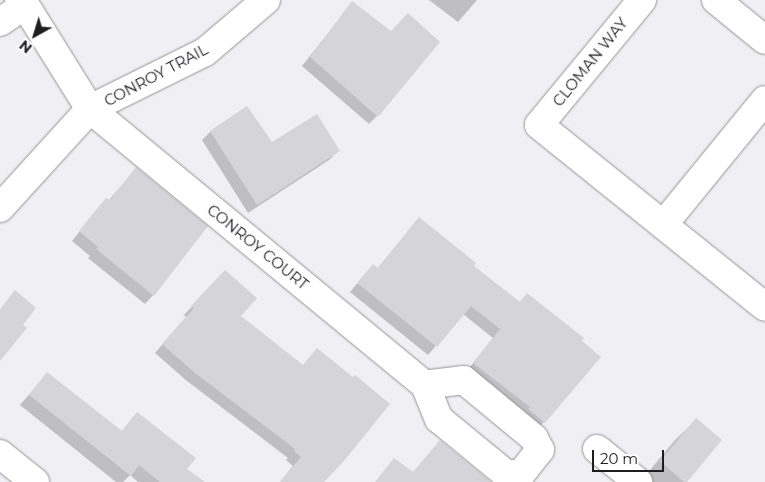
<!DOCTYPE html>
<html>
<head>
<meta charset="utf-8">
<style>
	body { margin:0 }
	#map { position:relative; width:765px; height:482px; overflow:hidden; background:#efeff4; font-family:Montserrat,sans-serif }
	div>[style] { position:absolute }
	.shadow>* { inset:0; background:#0003 }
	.building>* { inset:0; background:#d4d4d9 }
	.roads { filter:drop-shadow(0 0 1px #949499) drop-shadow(0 0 1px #949499) }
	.minor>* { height:28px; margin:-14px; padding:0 14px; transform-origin:14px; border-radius:14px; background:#fff }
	span { translate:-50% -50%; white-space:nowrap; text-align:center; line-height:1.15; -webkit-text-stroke:4px #fdfdff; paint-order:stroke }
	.street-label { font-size:15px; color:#1e1e1f }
	.north { position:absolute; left:10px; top:10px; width:50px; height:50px; -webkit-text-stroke:4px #fdfdff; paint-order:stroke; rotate:219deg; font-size:14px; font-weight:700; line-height:20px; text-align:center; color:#1e1e1f }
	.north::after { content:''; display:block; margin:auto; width:18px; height:22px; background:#1e1e1f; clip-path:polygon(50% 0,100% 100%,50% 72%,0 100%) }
	.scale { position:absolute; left:592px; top:450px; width:72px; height:22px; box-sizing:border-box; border:2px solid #1e1e1f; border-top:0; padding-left:6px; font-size:15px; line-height:18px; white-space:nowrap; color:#1e1e1f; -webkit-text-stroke:4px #fdfdff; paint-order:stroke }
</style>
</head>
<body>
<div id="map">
	<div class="shadow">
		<div style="clip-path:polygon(429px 0,477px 0,458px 22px)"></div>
		<div style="clip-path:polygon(352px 3px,391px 33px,377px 116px,369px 124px,302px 66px)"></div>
		<div style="clip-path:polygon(211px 131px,271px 144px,338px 151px,329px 160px,248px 213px,202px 140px)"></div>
		<div style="clip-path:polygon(136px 169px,153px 295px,145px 304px,88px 258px,90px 256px,72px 241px,98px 208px,106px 199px,108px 201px)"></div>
		<div style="clip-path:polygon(419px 218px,472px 266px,519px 303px,527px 294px,544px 422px,536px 430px,466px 372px,493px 338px,463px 314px,428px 355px,350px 292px,365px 274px,377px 269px)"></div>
		<div style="clip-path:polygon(225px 272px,240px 316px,303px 366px,317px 350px,321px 482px,280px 482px,293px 466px,286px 460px,288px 458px,187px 381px,155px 353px,186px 317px,184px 315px)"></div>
		<div style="clip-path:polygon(47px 374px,121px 432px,137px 413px,185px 469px,202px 482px,138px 482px,130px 475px,123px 482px,116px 482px,20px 405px)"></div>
		<div style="clip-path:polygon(696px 420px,686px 482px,640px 482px,675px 440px)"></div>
	</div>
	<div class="building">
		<div style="clip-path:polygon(352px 1px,391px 31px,408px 13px,440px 42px,378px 117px,310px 57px)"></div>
		<div style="clip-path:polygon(247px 106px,272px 142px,317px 114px,340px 151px,257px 205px,210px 131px)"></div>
		<div style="clip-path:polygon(136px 167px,208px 226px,154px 296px,96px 249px,98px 247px,79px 231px,106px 198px,110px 200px)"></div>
		<div style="clip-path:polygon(419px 217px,476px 263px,474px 266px,520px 302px,527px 293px,584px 338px,582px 341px,601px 357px,545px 423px,528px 409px,530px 407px,473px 363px,500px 329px,471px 306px,437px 347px,357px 283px,373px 264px,378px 268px)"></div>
		<div style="clip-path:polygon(225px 270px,257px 298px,241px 316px,303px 365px,317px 348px,353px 377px,355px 375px,390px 404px,344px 461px,324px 482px,280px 482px,301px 457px,294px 451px,295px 449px,195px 373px,162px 344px,194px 308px,191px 306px)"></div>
		<div style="clip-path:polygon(15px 290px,36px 308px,23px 325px,27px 328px,0 361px,0 309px)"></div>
		<div style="clip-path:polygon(47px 372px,122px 431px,137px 412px,196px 458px,187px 469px,205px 482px,160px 482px,139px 465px,131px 476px,29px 395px)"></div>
		<div style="clip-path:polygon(696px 418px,722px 440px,687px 482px,684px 482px,660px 461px)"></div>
		<div style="clip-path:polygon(440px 440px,491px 482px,375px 482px,394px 458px,413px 472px)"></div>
	</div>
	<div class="roads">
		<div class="minor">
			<div style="left:19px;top:0;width:8px;rotate:40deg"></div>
			<div style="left:25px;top:5px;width:123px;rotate:58deg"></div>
			<div style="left:90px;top:109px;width:434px;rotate:39.5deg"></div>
			<div style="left:425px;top:385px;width:37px;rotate:68deg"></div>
			<div style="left:439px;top:419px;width:87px;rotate:39.4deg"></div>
			<div style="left:506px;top:474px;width:15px"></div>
			<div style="left:521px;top:474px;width:31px;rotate:-52deg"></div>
			<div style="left:540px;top:450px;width:13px;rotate:-117deg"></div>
			<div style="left:534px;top:438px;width:91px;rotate:-140.4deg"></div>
			<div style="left:464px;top:380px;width:39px;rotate:173deg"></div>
			<div style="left:642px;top:0;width:162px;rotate:129.5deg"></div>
			<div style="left:539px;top:125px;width:290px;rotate:38.8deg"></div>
			<div style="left:716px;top:0;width:63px;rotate:39.2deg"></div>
			<div style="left:0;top:22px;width:30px;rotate:-34deg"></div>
			<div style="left:0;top:208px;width:134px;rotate:-47.7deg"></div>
			<div style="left:90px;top:109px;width:128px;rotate:-26.4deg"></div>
			<div style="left:205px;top:52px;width:80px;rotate:-40.4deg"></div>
			<div style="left:663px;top:225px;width:161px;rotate:-50.8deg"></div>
			<div style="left:597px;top:449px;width:53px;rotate:38.8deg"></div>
			<div style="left:0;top:454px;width:45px;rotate:38.7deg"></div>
		</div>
	</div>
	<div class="street-label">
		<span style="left:590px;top:62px;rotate:-51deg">CLOMAN WAY</span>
		<span style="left:156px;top:75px;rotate:-28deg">CONROY TRAIL</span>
		<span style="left:258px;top:247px;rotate:39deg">CONROY COURT</span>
	</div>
	<div class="north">N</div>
	<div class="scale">20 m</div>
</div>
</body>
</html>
